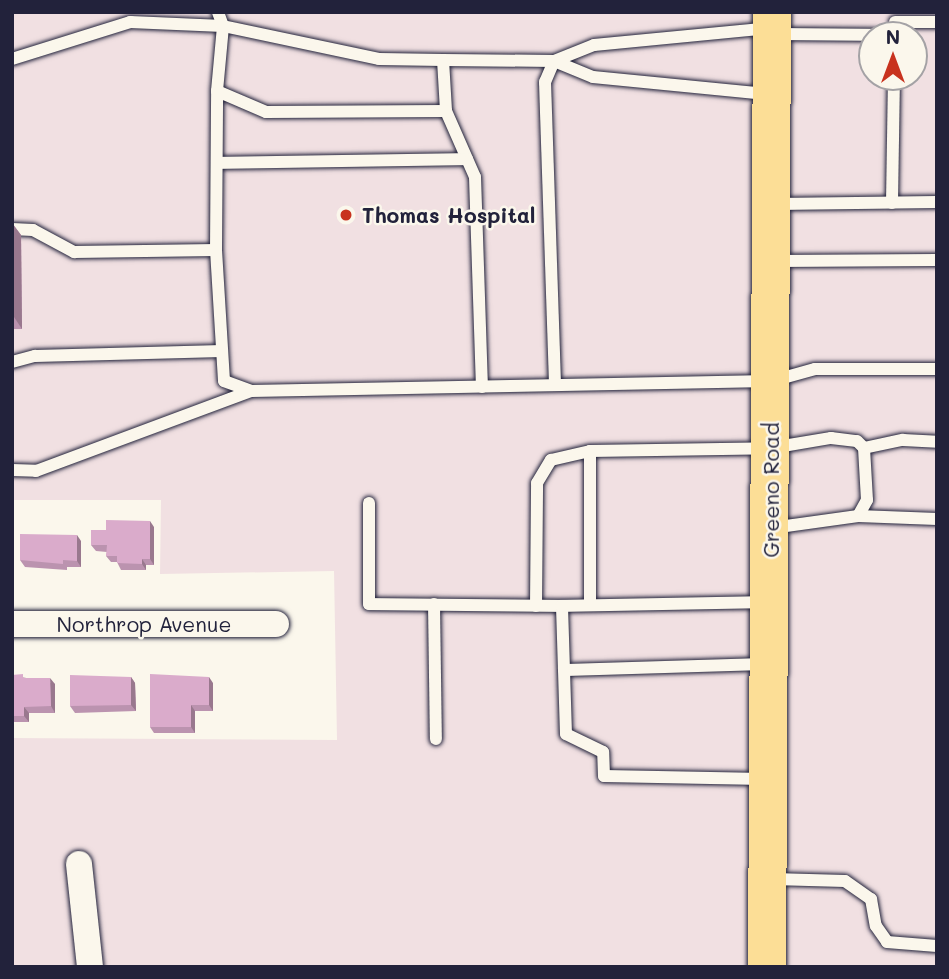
<!DOCTYPE html>
<html>
<head>
<meta charset="utf-8">
<style>
	body { margin:0 }
	#map { position:relative; width:949px; height:979px; overflow:hidden; background:#fbf7ec; font-family:Mali,sans-serif }
	div>[style] { position:absolute }
	.built>* { inset:0; background:#f1e0e2 }
	.roads { filter:drop-shadow(0 0 2px #22223b) drop-shadow(0 0 2px #22223b) }
	.lane>* { height:12px; margin:-6px; padding:0 6px; transform-origin:6px; border-radius:6px; background:#fbf7ec }
	.street>* { height:26px; margin:-13px; padding:0 13px; transform-origin:13px; border-radius:13px; background:#fbf7ec }
	.primary>* { height:38px; margin:-19px; padding:0 19px; transform-origin:19px; border-radius:19px; background:#fcde96 }
	.wall>* { inset:0; background:#bb93af }
	.shaded-wall>* { inset:0; background:#99788e }
	.building>* { inset:0; background:#daabcb }
	.dots>* { width:19px; height:19px; translate:-50% -50%; box-sizing:border-box; border:4px solid #fbf7ec; border-radius:50% }
	span { translate:-50% -50%; white-space:nowrap; text-align:center; line-height:1.15; -webkit-text-stroke:5px #fbf7ec; paint-order:stroke }
	.poi-label { font-size:21px; color:#22223b; font-weight:700 }
	.left { translate:0 -50%; text-align:left }
	.street-label { font-size:21px; color:#22223b }
	.frame { position:absolute; inset:0; border:14px solid #22223b; pointer-events:none }
	.north { position:absolute; left:858px; top:21px; width:70px; height:70px; box-sizing:border-box; background:#fbf7ec; border:2px solid #a4a2a5; border-radius:50%; rotate:0deg; font-size:19px; font-weight:700; line-height:28px; text-align:center; color:#22223b }
	.north::after { content:''; display:block; margin:auto; width:24px; height:32px; background:#c8321e; clip-path:polygon(50% 0,100% 100%,50% 72%,0 100%) }
</style>
</head>
<body>
<div id="map">
	<div class="built">
		<div style="clip-path:polygon(evenodd,12px 12px,937px 12px,937px 967px,12px 967px,12px 738px,337px 740px,334px 571px,160px 574px,161px 500px,12px 500px,12px 12px,872px 35px,914px 35px,914px 77px,872px 77px,872px 35px)"></div>
	</div>
	<div class="roads">
		<div class="lane">
			<div style="left:895px;top:22px;width:42px"></div>
			<div style="left:777px;top:34px;width:118px;rotate:0.5deg"></div>
			<div style="left:12px;top:59px;width:124px;rotate:-17.4deg"></div>
			<div style="left:130px;top:22px;width:93px;rotate:2.5deg"></div>
			<div style="left:223px;top:26px;width:159px;rotate:11.9deg"></div>
			<div style="left:379px;top:59px;width:64px;rotate:0.9deg"></div>
			<div style="left:443px;top:60px;width:111px;rotate:0.5deg"></div>
			<div style="left:554px;top:61px;width:43px;rotate:-21.8deg"></div>
			<div style="left:594px;top:45px;width:176px;rotate:-5.5deg"></div>
			<div style="left:443px;top:60px;width:51px;rotate:86.6deg"></div>
			<div style="left:554px;top:61px;width:23px;rotate:113deg"></div>
			<div style="left:545px;top:82px;width:303px;rotate:88.1deg"></div>
			<div style="left:554px;top:61px;width:42px;rotate:22.3deg"></div>
			<div style="left:593px;top:77px;width:174px;rotate:5.6deg"></div>
			<div style="left:217px;top:91px;width:53px;rotate:23.2deg"></div>
			<div style="left:266px;top:112px;width:180px;rotate:-0.3deg"></div>
			<div style="left:446px;top:111px;width:72px;rotate:66.3deg"></div>
			<div style="left:475px;top:177px;width:210px;rotate:88.1deg"></div>
			<div style="left:217px;top:163px;width:250px;rotate:-0.9deg"></div>
			<div style="left:892px;top:203px;width:126px;rotate:-89.1deg"></div>
			<div style="left:776px;top:204px;width:161px;rotate:-0.7deg"></div>
			<div style="left:12px;top:229px;width:21px;rotate:3deg"></div>
			<div style="left:33px;top:230px;width:47px;rotate:28.2deg"></div>
			<div style="left:74px;top:252px;width:142px;rotate:-0.8deg"></div>
			<div style="left:216px;top:250px;width:131px;rotate:86.5deg"></div>
			<div style="left:224px;top:381px;width:29px;rotate:20deg"></div>
			<div style="left:251px;top:391px;width:521px;rotate:-1.1deg"></div>
			<div style="left:772px;top:381px;width:45px;rotate:-15.6deg"></div>
			<div style="left:815px;top:369px;width:122px"></div>
			<div style="left:216px;top:250px;width:159px;rotate:-89.6deg"></div>
			<div style="left:217px;top:91px;width:65px;rotate:-84.7deg"></div>
			<div style="left:223px;top:26px;width:15px;rotate:-110deg"></div>
			<div style="left:776px;top:261px;width:161px;rotate:-0.4deg"></div>
			<div style="left:12px;top:362px;width:24px;rotate:-15deg"></div>
			<div style="left:35px;top:356px;width:187px;rotate:-1.5deg"></div>
			<div style="left:864px;top:448px;width:40px;rotate:-12deg"></div>
			<div style="left:903px;top:440px;width:34px;rotate:3deg"></div>
			<div style="left:12px;top:470px;width:24px;rotate:2deg"></div>
			<div style="left:36px;top:471px;width:229px;rotate:-20.4deg"></div>
			<div style="left:369px;top:503px;width:101px;rotate:90deg"></div>
			<div style="left:369px;top:604px;width:193px;rotate:0.6deg"></div>
			<div style="left:858px;top:516px;width:79px;rotate:2.2deg"></div>
			<div style="left:434px;top:604px;width:135px;rotate:89.2deg"></div>
			<div style="left:590px;top:605px;width:154px;rotate:-90deg"></div>
			<div style="left:590px;top:451px;width:181px;rotate:-0.9deg"></div>
			<div style="left:771px;top:448px;width:61px;rotate:-9.5deg"></div>
			<div style="left:831px;top:438px;width:26px;rotate:7deg"></div>
			<div style="left:857px;top:441px;width:10px;rotate:45deg"></div>
			<div style="left:864px;top:448px;width:52px;rotate:86.7deg"></div>
			<div style="left:867px;top:500px;width:18px;rotate:119deg"></div>
			<div style="left:858px;top:516px;width:87px;rotate:172.1deg"></div>
			<div style="left:536px;top:606px;width:123px;rotate:-89.5deg"></div>
			<div style="left:537px;top:483px;width:27px;rotate:-59deg"></div>
			<div style="left:551px;top:460px;width:40px;rotate:-13deg"></div>
			<div style="left:564px;top:670px;width:202px;rotate:-1.7deg"></div>
			<div style="left:764px;top:779px;width:160px;rotate:-178.9deg"></div>
			<div style="left:604px;top:776px;width:24px;rotate:-92deg"></div>
			<div style="left:603px;top:752px;width:41px;rotate:-154.1deg"></div>
			<div style="left:566px;top:734px;width:128px;rotate:-91.8deg"></div>
			<div style="left:562px;top:606px;width:202px;rotate:-1.1deg"></div>
			<div style="left:773px;top:879px;width:72px;rotate:1.6deg"></div>
			<div style="left:845px;top:881px;width:32px;rotate:35deg"></div>
			<div style="left:871px;top:899px;width:27px;rotate:80deg"></div>
			<div style="left:876px;top:926px;width:19px;rotate:55deg"></div>
			<div style="left:887px;top:942px;width:50px;rotate:4.6deg"></div>
		</div>
		<div class="street">
			<div style="left:12px;top:624px;width:264px"></div>
			<div style="left:79px;top:864px;width:104px;rotate:83.9deg"></div>
		</div>
		<div class="primary">
			<div style="left:767px;top:967px;width:955px;rotate:-89.7deg"></div>
		</div>
	</div>
	<div class="wall">
		<div style="clip-path:polygon(12px 223px,21px 235px,22px 329px,12px 329px)"></div>
		<div style="clip-path:polygon(154px 527px,154px 565px,146px 565px,146px 570px,121px 570px,117px 562px,111px 562px,106px 556px,107px 552px,96px 551px,91px 545px,106px 530px)"></div>
		<div style="clip-path:polygon(81px 541px,81px 567px,67px 567px,67px 570px,25px 567px,20px 560px)"></div>
		<div style="clip-path:polygon(12px 675px,55px 684px,55px 713px,29px 713px,29px 722px,12px 722px)"></div>
		<div style="clip-path:polygon(131px 677px,135px 683px,136px 711px,75px 713px,70px 706px)"></div>
		<div style="clip-path:polygon(213px 683px,213px 711px,195px 711px,195px 733px,154px 733px,150px 727px)"></div>
	</div>
	<div class="shaded-wall">
		<div style="clip-path:polygon(12px 223px,21px 235px,22px 329px,12px 314px)"></div>
		<div style="clip-path:polygon(150px 521px,154px 527px,154px 565px,150px 559px)"></div>
		<div style="clip-path:polygon(77px 535px,81px 541px,81px 567px,77px 561px)"></div>
		<div style="clip-path:polygon(142px 559px,146px 565px,146px 570px,142px 564px)"></div>
		<div style="clip-path:polygon(131px 677px,135px 683px,136px 711px,131px 705px)"></div>
		<div style="clip-path:polygon(209px 677px,213px 683px,213px 711px,209px 705px)"></div>
		<div style="clip-path:polygon(50px 678px,55px 684px,55px 713px,51px 706px)"></div>
		<div style="clip-path:polygon(191px 705px,195px 711px,195px 733px,191px 727px)"></div>
		<div style="clip-path:polygon(24px 707px,29px 713px,29px 722px,24px 716px)"></div>
	</div>
	<div class="building">
		<div style="clip-path:polygon(106px 520px,150px 521px,150px 559px,142px 559px,142px 564px,117px 563px,117px 556px,106px 556px,107px 545px,91px 545px,91px 530px,106px 530px)"></div>
		<div style="clip-path:polygon(20px 534px,77px 535px,77px 561px,63px 560px,63px 564px,20px 560px)"></div>
		<div style="clip-path:polygon(23px 674px,23px 678px,50px 678px,51px 706px,24px 707px,24px 716px,12px 716px,12px 675px)"></div>
		<div style="clip-path:polygon(150px 674px,209px 677px,209px 705px,191px 705px,191px 727px,150px 727px)"></div>
		<div style="clip-path:polygon(70px 675px,131px 677px,131px 705px,70px 706px)"></div>
	</div>
	<div class="dots">
		<div style="left:346px;top:215px;background:#c8321e"></div>
	</div>
	<div class="poi-label">
		<span class="left" style="left:362px;top:215px">Thomas Hospital</span>
	</div>
	<div class="street-label">
		<span style="left:771px;top:490px;rotate:-90deg">Greeno Road</span>
		<span style="left:144px;top:624px">Northrop Avenue</span>
	</div>
	<div class="frame"></div>
	<div class="north">N</div>
</div>
</body>
</html>
